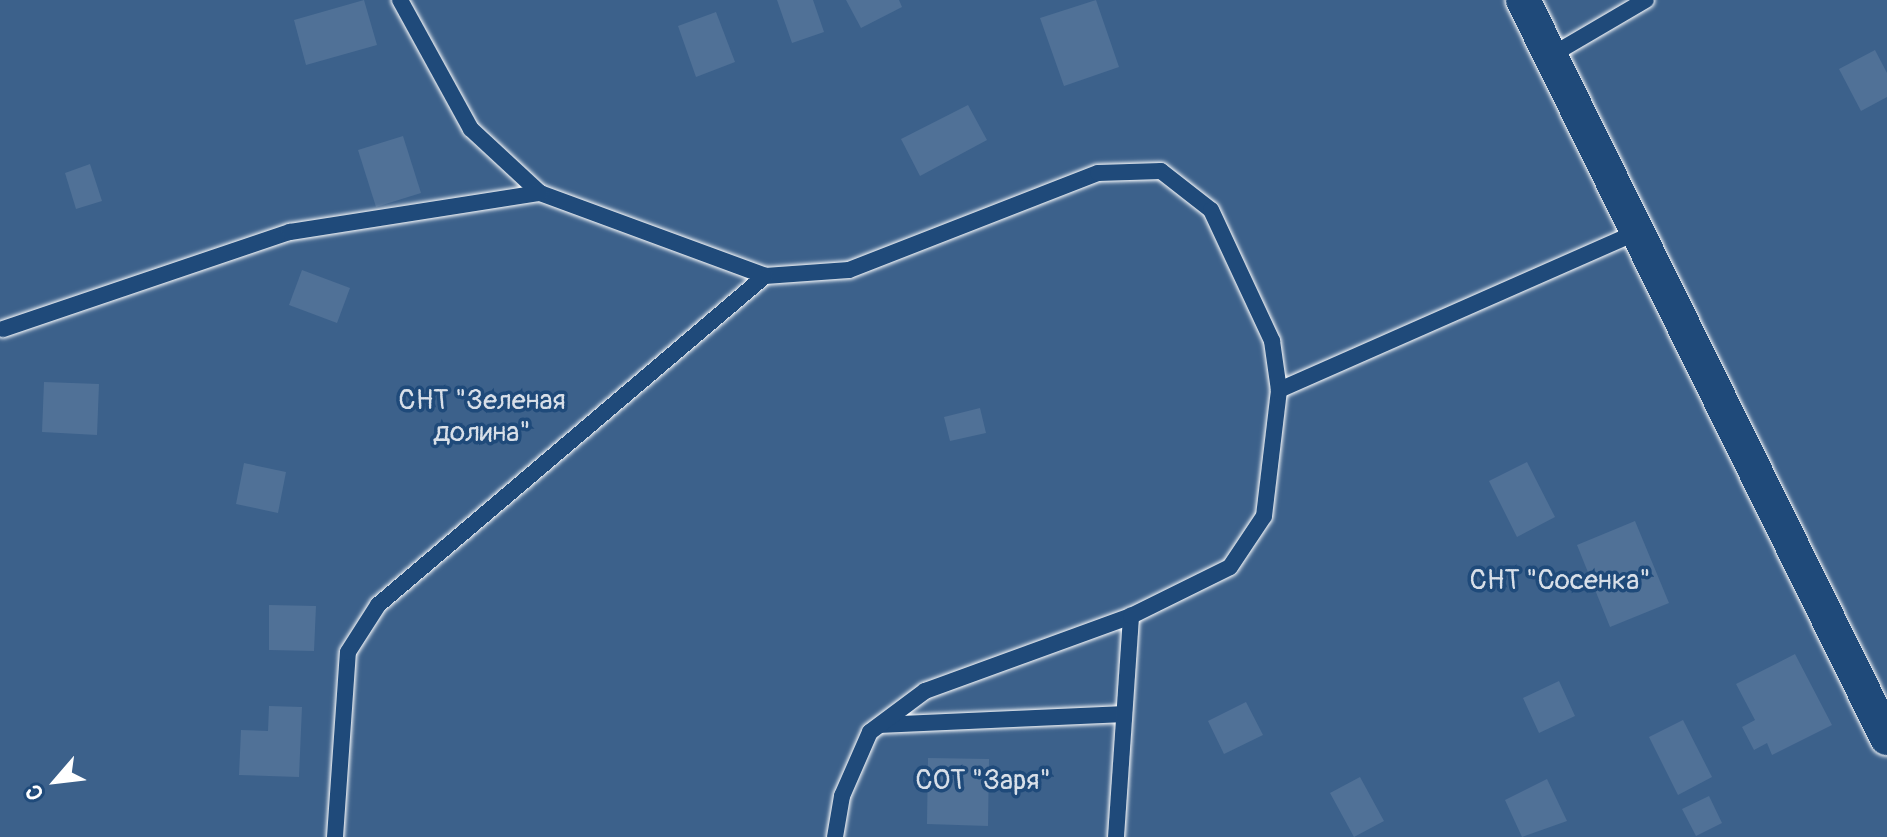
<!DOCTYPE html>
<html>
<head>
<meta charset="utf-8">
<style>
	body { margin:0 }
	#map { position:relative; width:1887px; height:837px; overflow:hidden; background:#1f4a7a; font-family:Pangolin,sans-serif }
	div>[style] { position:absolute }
	.green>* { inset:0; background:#3c618b }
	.building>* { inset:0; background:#507197 }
	.roads { filter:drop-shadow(0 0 2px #fff) drop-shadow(0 0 2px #fff) }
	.lane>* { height:16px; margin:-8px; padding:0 8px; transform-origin:8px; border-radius:8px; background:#1f4a7a }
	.street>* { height:34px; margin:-17px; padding:0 17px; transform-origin:17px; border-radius:17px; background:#1f4a7a }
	span { translate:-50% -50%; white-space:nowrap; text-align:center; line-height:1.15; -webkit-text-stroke:7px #1f4a7a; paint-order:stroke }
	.park-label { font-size:28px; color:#d8dfe8 }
	.north { position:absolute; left:16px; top:741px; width:80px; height:80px; -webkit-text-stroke:6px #1f4a7a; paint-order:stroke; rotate:242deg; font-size:22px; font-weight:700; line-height:32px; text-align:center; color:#fff }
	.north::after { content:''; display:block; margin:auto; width:28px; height:36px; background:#fff; clip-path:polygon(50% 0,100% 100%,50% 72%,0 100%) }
</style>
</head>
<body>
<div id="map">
	<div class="green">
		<div style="clip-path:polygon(0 0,1887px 0,1887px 837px,0 837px)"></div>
	</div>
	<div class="building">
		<div style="clip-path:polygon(364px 0,377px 45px,306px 65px,294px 20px)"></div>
		<div style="clip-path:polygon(777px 0,813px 0,824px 32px,792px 43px)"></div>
		<div style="clip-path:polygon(846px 0,899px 0,902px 7px,861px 28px)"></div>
		<div style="clip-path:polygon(1096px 0,1119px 67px,1064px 86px,1040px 18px)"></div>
		<div style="clip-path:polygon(716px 12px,735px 62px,696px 77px,678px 26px)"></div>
		<div style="clip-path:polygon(1875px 50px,1887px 73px,1887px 97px,1861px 111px,1839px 69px)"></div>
		<div style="clip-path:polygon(968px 105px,987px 140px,920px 176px,901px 139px)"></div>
		<div style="clip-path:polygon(403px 136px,421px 193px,376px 207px,358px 150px)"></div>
		<div style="clip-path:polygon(90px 164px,102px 201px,76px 209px,65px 173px)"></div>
		<div style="clip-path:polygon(302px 270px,350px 288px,337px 323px,289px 305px)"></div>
		<div style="clip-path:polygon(44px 382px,99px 384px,97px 435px,42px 432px)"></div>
		<div style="clip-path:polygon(980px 408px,986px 433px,950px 441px,944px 417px)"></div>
		<div style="clip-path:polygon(1527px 462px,1555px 517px,1517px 537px,1489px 481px)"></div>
		<div style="clip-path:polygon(244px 463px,286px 472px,278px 513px,236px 504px)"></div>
		<div style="clip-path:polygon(1635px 521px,1669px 603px,1610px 627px,1577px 545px)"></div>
		<div style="clip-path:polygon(269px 605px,316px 606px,314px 651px,269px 650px)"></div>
		<div style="clip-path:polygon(1795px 654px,1832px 725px,1772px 755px,1767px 743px,1754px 750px,1742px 727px,1755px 720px,1736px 684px)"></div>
		<div style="clip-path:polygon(1559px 681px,1575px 716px,1539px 733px,1523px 698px)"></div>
		<div style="clip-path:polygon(1246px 702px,1263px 735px,1224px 754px,1208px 721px)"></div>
		<div style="clip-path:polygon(269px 706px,302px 707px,299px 777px,239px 775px,241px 730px,268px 731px)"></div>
		<div style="clip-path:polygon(1683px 720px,1712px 777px,1678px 795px,1649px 737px)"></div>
		<div style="clip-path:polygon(928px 758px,989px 759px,988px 826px,927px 824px)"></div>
		<div style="clip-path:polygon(1360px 777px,1384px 821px,1354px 837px,1330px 793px)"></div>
		<div style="clip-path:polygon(1547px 779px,1567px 821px,1522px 837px,1505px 800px)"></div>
		<div style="clip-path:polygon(1709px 796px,1722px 823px,1696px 836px,1682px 809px)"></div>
	</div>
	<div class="roads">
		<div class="lane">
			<div style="left:400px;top:0;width:147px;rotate:61.2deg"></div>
			<div style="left:471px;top:129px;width:94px;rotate:42.8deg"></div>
			<div style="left:540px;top:193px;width:240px;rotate:20.2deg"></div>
			<div style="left:765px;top:276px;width:84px;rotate:-4.1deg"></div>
			<div style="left:849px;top:270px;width:267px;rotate:-21.3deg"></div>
			<div style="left:1098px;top:173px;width:63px;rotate:-1.8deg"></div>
			<div style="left:1161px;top:171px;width:63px;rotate:38deg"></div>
			<div style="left:1211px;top:210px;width:145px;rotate:65deg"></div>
			<div style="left:1272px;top:341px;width:49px;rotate:81.9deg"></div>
			<div style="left:1550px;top:56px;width:111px;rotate:-30.3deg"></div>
			<div style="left:3px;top:329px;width:303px;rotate:-18.7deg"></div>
			<div style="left:290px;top:232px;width:253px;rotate:-8.9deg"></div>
			<div style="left:881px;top:725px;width:242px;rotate:-2.6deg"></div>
			<div style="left:335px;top:837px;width:185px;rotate:-86deg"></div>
			<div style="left:348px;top:652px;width:56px;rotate:-57.4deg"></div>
			<div style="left:378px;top:605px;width:508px;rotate:-40.37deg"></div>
			<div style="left:835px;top:837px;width:42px;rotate:-80.3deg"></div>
			<div style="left:842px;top:796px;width:70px;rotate:-66.4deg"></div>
			<div style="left:870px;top:732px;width:69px;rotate:-36.7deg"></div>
			<div style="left:925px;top:691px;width:219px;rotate:-20deg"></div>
			<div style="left:1116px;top:837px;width:222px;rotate:-86.1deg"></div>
			<div style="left:1131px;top:616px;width:110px;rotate:-26.3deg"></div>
			<div style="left:1230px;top:567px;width:61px;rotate:-56.3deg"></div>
			<div style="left:1264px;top:516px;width:127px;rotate:-83.2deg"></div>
			<div style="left:1279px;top:390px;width:392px;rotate:-23.8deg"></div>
		</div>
		<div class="street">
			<div style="left:1523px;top:0;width:823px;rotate:63.75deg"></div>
		</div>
	</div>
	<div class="park-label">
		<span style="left:482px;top:417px">СНТ "Зеленая<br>долина"</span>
		<span style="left:1560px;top:581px">СНТ "Сосенка"</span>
		<span style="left:983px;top:781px">СОТ "Заря"</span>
	</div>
	<div class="north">С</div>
</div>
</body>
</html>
